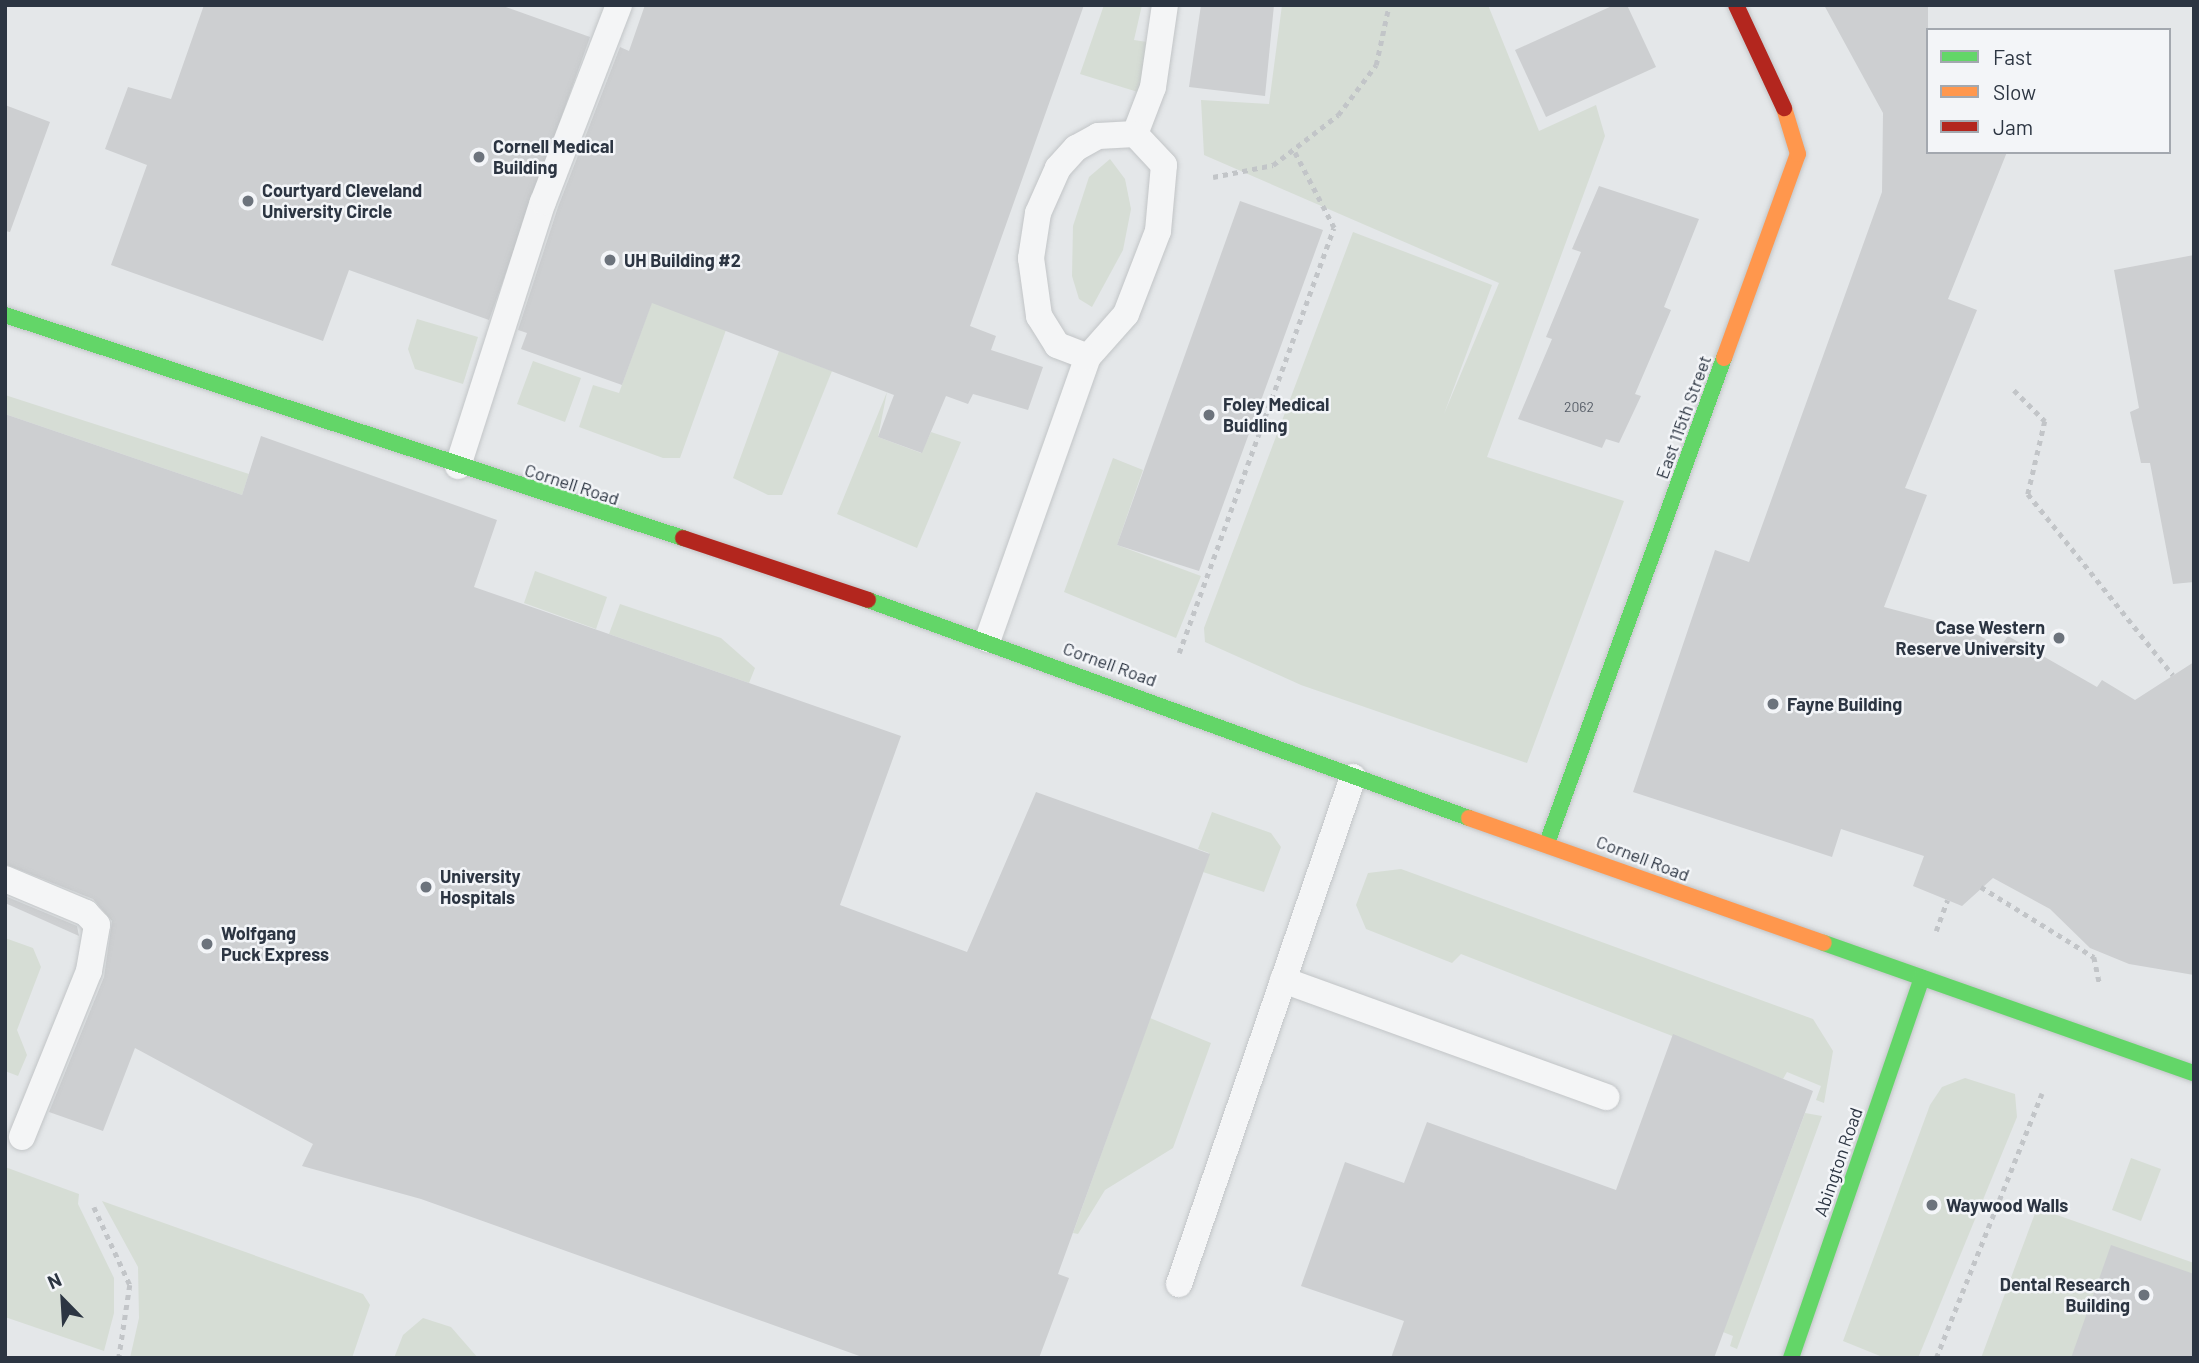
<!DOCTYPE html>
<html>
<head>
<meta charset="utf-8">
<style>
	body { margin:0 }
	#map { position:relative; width:2199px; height:1363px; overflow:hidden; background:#e4e7e9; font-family:Barlow,sans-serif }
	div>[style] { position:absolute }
	.green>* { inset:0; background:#d6ddd5 }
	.building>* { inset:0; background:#cdcfd1 }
	.path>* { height:4.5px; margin-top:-2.25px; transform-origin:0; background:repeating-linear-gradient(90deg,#c2c5c8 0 5px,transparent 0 10px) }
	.roads { filter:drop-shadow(0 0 2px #c2c5c7) drop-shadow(0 0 2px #c2c5c7) }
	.lane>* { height:26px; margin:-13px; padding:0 13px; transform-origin:13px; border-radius:13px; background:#f4f5f6 }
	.fast>* { height:16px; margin:-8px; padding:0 8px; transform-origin:8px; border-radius:8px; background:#63d668 }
	.slow>* { height:16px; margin:-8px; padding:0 8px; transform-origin:8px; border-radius:8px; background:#ff974d }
	.jam>* { height:16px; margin:-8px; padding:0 8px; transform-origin:8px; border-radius:8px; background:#b3261e }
	.dots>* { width:19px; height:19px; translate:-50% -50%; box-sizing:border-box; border:4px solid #f3f5f8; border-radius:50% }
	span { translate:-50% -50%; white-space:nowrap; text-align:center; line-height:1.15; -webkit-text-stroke:5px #f3f5f8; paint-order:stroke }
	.number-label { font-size:14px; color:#555c66 }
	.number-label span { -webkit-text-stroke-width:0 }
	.poi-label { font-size:18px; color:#2c3542; font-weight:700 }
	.left { translate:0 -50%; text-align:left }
	.right { translate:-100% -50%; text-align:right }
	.street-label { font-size:18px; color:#2c3542 }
	.frame { position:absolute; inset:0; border:7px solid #2c3542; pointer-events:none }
	.legend { position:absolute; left:1926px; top:28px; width:245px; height:126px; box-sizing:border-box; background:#f3f5f8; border:2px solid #a3a8af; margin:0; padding:9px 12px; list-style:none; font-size:21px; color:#2c3542 }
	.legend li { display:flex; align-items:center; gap:14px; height:35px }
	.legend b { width:35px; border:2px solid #a3a8af }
	.north { position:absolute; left:28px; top:1265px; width:70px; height:70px; -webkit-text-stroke:5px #f3f5f8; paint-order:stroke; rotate:336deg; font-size:19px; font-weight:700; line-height:28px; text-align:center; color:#2c3542 }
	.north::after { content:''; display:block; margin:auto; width:24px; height:32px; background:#2c3542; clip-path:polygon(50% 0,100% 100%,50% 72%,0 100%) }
</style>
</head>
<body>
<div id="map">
	<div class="green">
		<div style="clip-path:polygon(1104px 5px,1142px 5px,1134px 40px,1147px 42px,1141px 93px,1080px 74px)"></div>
		<div style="clip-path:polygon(1282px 5px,1488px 5px,1539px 131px,1596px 105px,1605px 136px,1487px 457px,1624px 501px,1527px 763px,1301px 685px,1205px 642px,1204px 628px,1353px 232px,1492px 285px,1444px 414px,1499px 283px,1204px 155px,1201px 100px,1269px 104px)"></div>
		<div style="clip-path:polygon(1110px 159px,1125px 179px,1131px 209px,1123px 250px,1092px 307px,1079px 299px,1072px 276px,1073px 226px,1089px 177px)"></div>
		<div style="clip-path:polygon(699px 172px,726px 330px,680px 458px,663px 458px,579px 427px,593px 385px,619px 393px)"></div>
		<div style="clip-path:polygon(417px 319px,478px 337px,463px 384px,415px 369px,408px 349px)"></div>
		<div style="clip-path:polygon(779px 351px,832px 371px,782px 495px,768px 495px,733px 478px)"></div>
		<div style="clip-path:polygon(533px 361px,581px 378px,565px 422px,517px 404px)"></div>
		<div style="clip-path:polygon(887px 392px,878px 437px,921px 453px,931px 432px,961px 442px,917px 548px,837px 514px)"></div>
		<div style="clip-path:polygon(5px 395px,249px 474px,242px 495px,5px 414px)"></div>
		<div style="clip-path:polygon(1113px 458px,1143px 470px,1117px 545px,1201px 576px,1176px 638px,1064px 592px)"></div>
		<div style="clip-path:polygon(535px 571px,607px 597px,596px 629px,524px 603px)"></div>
		<div style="clip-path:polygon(620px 604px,721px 638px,755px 668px,749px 683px,609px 634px)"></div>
		<div style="clip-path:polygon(1212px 812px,1271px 833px,1281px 847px,1264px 892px,1203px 872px,1209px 853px,1198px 849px)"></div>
		<div style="clip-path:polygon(1401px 869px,1813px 1019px,1833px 1051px,1824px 1103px,1816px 1100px,1821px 1086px,1787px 1072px,1783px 1079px,1461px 954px,1452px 963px,1366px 929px,1356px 905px,1368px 873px)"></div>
		<div style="clip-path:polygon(5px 938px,33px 948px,41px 967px,17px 1030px,27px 1055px,18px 1076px,5px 1071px)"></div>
		<div style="clip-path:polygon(1150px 1018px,1211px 1043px,1173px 1148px,1105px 1190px,1078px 1234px,1073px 1233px)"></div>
		<div style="clip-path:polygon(1965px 1078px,2015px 1094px,2017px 1117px,1918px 1358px,1885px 1358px,1843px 1341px,1930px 1105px,1942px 1087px)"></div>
		<div style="clip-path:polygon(1805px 1113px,1822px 1116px,1737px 1349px,1730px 1346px,1733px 1336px,1723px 1332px)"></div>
		<div style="clip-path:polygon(2131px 1158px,2161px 1169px,2141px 1221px,2112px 1210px)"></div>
		<div style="clip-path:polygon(5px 1167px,79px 1194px,78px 1204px,114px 1278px,114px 1313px,104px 1351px,5px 1317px)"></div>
		<div style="clip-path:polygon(102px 1201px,363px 1294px,370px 1305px,352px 1358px,130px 1358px,139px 1318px,138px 1267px)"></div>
		<div style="clip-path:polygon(2037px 1208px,2194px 1263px,2194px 1358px,1981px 1358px)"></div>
		<div style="clip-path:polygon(423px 1318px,451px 1327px,478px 1358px,394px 1358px,403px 1335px)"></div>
	</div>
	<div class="building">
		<div style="clip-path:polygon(204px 5px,500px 5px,590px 37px,489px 320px,349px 270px,323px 341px,111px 265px,147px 165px,105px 149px,128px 87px,171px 99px)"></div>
		<div style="clip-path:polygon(645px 5px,1084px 5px,970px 326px,996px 336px,991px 350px,1043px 367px,1028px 410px,973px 394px,968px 404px,946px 396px,922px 453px,878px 437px,894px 395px,652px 303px,622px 385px,521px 349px,527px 333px,518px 330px,558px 207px,620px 47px,629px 51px)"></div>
		<div style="clip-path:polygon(1201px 5px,1274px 5px,1265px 96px,1189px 87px)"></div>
		<div style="clip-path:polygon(1614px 5px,1627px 5px,1656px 67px,1546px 117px,1515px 50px)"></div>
		<div style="clip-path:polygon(1824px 5px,1928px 5px,1928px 152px,2007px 152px,1948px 299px,1977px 310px,1905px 488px,1927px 495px,1884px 607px,1967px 629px,2000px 647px,2008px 636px,2097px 687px,2102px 680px,2135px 700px,2194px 662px,2194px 975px,2129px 964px,2090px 948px,2050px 909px,1993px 878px,1962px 906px,1913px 886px,1924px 856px,1841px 829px,1832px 857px,1633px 792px,1715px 550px,1749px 562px,1882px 192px,1883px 113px)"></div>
		<div style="clip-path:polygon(5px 105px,50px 122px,10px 232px,5px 231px)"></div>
		<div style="clip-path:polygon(1599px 186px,1699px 219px,1664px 307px,1671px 310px,1635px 394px,1641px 396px,1619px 443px,1606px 439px,1602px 448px,1518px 419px,1552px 339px,1546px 337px,1581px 252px,1572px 249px)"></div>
		<div style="clip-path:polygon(1240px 201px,1323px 230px,1199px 571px,1117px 545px)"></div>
		<div style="clip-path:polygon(2194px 255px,2194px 582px,2173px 584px,2150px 463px,2141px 463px,2130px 412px,2139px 408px,2114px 270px)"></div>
		<div style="clip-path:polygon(5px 414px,242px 495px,261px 436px,497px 520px,474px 587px,901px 736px,840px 905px,967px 952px,1036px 792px,1210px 854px,1058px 1274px,1069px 1278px,1039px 1358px,865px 1358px,421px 1199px,302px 1166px,313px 1144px,135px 1048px,103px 1131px,49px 1112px,104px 977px,112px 921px,93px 899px,5px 864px)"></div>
		<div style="clip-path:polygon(5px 896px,77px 926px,79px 936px,5px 903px)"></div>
		<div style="clip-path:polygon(1673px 1034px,1813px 1091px,1714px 1358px,1391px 1358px,1404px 1321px,1301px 1286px,1345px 1162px,1404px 1183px,1427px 1122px,1616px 1190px)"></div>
		<div style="clip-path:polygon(2111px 1245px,2194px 1274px,2194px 1358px,2071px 1358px)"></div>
	</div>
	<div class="path">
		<div style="left:1213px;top:177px;width:61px;rotate:-11.3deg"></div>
		<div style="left:1273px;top:165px;width:82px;rotate:-37.6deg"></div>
		<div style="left:1338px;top:115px;width:63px;rotate:-52.8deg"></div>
		<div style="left:1376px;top:65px;width:61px;rotate:-77.8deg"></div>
		<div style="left:2014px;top:390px;width:44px;rotate:45deg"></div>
		<div style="left:2045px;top:421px;width:75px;rotate:103.1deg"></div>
		<div style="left:2028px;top:494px;width:232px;rotate:51.3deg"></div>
		<div style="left:1179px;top:653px;width:452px;rotate:-70deg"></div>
		<div style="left:1334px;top:228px;width:85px;rotate:-117.5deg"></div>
		<div style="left:1981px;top:887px;width:133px;rotate:31.8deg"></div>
		<div style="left:2094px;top:957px;width:29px;rotate:78deg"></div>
		<div style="left:1936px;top:931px;width:33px;rotate:-70deg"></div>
		<div style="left:94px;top:1207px;width:86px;rotate:65.2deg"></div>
		<div style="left:130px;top:1285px;width:74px;rotate:98.6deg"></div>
		<div style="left:1936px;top:1358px;width:285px;rotate:-68.2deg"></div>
	</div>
	<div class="roads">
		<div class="lane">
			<div style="left:1135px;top:134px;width:50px;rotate:-69deg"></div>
			<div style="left:1153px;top:87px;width:83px;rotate:-81.7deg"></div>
			<div style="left:458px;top:466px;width:277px;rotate:-72.2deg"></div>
			<div style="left:543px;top:202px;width:211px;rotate:-68.9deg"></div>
			<div style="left:988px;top:639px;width:299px;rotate:-70.5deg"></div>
			<div style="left:1088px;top:357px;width:57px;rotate:-48.5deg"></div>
			<div style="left:1126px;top:314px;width:89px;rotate:-68.9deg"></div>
			<div style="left:1158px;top:231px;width:66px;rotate:-84.8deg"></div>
			<div style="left:1164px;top:165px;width:42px;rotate:-133.1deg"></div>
			<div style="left:1135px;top:134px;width:37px;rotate:177deg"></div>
			<div style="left:1098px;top:136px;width:25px;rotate:151deg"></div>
			<div style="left:1076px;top:148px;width:27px;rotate:132deg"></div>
			<div style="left:1058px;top:168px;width:49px;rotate:114deg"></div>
			<div style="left:1038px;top:213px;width:46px;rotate:98.8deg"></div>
			<div style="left:1031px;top:258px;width:59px;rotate:82.1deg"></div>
			<div style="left:1039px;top:316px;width:34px;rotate:58deg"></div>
			<div style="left:1057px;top:345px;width:33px;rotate:21deg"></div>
			<div style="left:5px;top:879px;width:88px;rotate:22.8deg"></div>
			<div style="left:86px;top:913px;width:16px;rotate:47deg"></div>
			<div style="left:97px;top:925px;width:47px;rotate:99.9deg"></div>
			<div style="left:89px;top:971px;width:179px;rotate:112deg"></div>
			<div style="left:1283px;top:980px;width:344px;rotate:19.9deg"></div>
			<div style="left:1179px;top:1284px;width:536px;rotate:-71.06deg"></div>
		</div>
		<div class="fast">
			<div style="left:5px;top:315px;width:714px;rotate:18.21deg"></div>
			<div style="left:868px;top:600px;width:639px;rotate:19.94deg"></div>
			<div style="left:1547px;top:843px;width:516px;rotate:-69.95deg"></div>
			<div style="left:1824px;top:943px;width:392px;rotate:19.4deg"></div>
			<div style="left:1791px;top:1358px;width:402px;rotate:-71deg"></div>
		</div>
		<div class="slow">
			<div style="left:1724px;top:358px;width:217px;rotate:-70.1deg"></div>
			<div style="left:1798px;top:154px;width:48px;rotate:-106.9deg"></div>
			<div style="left:1469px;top:818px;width:376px;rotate:19.4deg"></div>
		</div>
		<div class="jam">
			<div style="left:1736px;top:5px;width:114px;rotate:65deg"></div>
			<div style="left:683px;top:538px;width:195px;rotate:18.5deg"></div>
		</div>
	</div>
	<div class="dots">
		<div style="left:479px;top:157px;background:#6c737c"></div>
		<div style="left:248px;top:201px;background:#6c737c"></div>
		<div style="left:610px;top:260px;background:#6c737c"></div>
		<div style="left:1209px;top:415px;background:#6c737c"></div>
		<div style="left:2059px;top:638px;background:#6c737c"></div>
		<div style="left:1773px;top:704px;background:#6c737c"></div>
		<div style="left:426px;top:887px;background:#6c737c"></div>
		<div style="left:207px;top:944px;background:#6c737c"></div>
		<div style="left:1932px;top:1205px;background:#6c737c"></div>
		<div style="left:2144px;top:1295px;background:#6c737c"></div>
	</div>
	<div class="number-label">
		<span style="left:1579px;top:407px">2062</span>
	</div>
	<div class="poi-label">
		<span class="left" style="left:493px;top:157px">Cornell Medical<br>Building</span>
		<span class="left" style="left:262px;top:201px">Courtyard Cleveland<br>University Circle</span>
		<span class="left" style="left:624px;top:260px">UH Building #2</span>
		<span class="left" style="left:1223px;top:415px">Foley Medical<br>Buidling</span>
		<span class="right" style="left:2045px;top:638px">Case Western<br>Reserve University</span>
		<span class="left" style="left:1787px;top:704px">Fayne Building</span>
		<span class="left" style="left:440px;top:887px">University<br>Hospitals</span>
		<span class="left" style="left:221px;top:944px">Wolfgang<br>Puck Express</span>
		<span class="left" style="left:1946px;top:1205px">Waywood Walls</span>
		<span class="right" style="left:2130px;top:1295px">Dental Research<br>Building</span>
	</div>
	<div class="street-label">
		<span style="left:1683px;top:417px;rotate:-70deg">East 115th Street</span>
		<span style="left:572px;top:484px;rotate:18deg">Cornell Road</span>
		<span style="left:1110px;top:664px;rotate:20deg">Cornell Road</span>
		<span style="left:1643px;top:858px;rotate:21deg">Cornell Road</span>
		<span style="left:1838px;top:1162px;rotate:-71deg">Abington Road</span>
	</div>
	<div class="frame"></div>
	<ul class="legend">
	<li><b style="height:9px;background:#63d668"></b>Fast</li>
	<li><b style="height:9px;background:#ff974d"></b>Slow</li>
	<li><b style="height:9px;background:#b3261e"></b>Jam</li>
	</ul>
	<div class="north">N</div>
</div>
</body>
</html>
